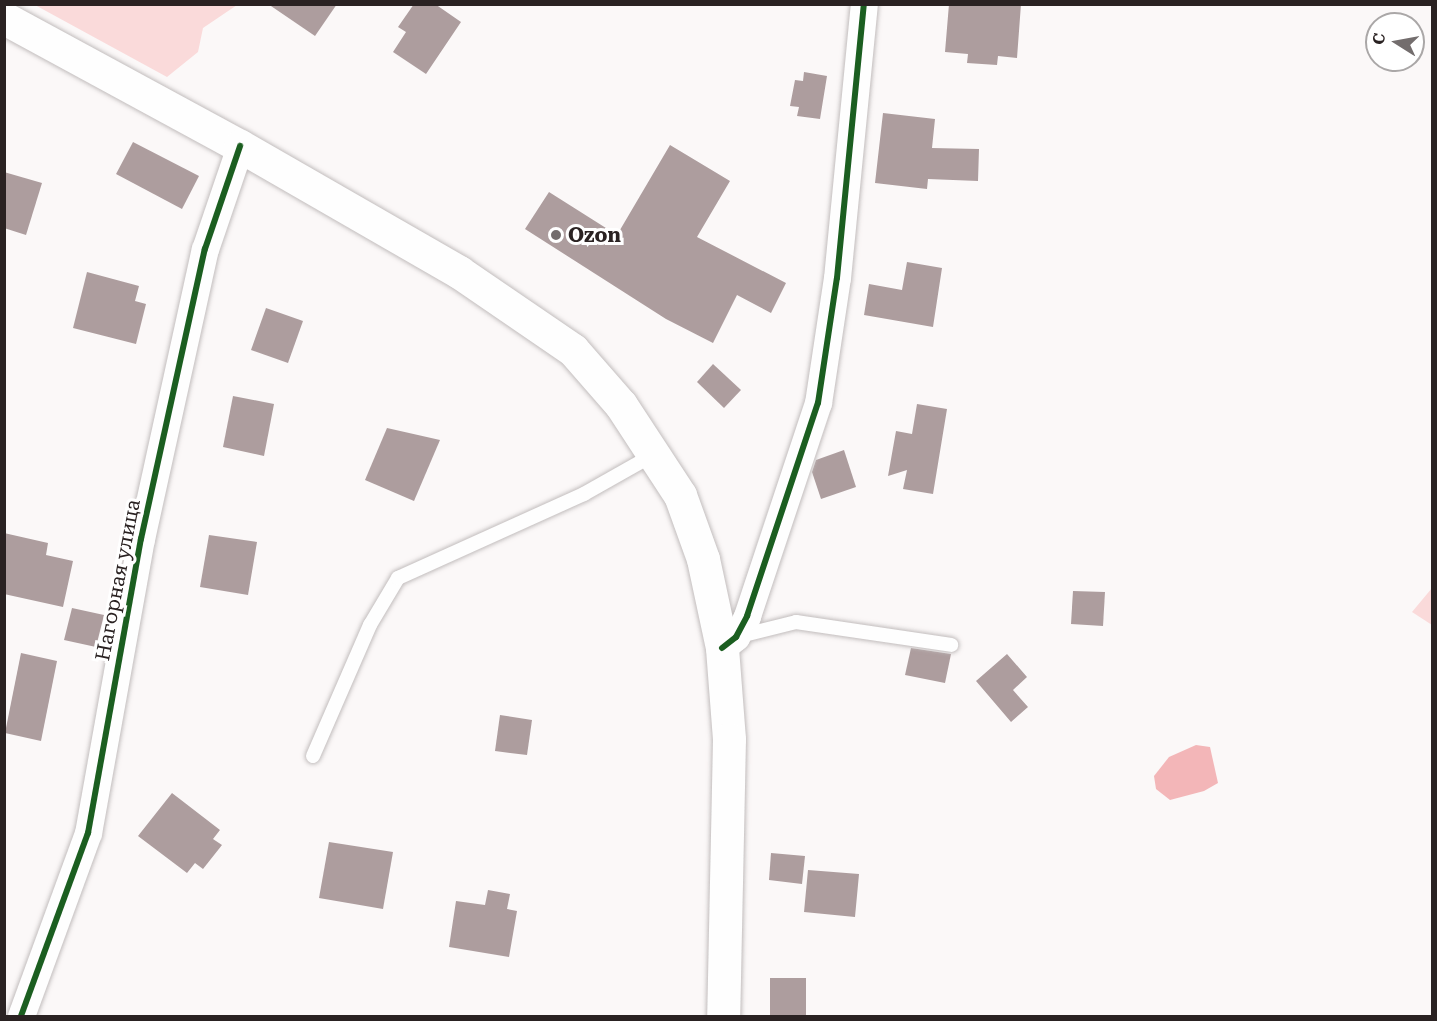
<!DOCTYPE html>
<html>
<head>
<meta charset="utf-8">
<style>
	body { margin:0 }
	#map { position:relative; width:1437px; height:1021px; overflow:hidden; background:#fbf8f8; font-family:"Roboto Serif",serif }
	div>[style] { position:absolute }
	.green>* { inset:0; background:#fadada }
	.water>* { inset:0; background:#f3b6b8 }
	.building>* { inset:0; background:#ad9d9e }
	.roads { filter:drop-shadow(0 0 2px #c2bdbd) drop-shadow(0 0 2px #c2bdbd) }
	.lane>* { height:14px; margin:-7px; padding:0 7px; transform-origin:7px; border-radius:7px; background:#fefefe }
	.street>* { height:27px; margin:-13.5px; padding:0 13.5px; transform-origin:13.5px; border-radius:13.5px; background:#fefefe }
	.secondary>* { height:33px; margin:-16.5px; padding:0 16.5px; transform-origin:16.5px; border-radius:16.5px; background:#fefefe }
	.cycleway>* { height:6px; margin:-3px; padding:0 3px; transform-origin:3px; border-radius:3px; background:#1b5e20 }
	.dots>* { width:16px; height:16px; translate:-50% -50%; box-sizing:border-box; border:3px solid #fff; border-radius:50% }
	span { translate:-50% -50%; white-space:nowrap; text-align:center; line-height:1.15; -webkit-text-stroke:6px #fff; paint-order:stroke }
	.poi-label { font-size:20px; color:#2a2222; font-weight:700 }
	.left { translate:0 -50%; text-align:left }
	.street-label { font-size:20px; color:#2a2222 }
	.frame { position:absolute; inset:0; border:6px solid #2a2222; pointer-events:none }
	.north { position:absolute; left:1365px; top:12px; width:60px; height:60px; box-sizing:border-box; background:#fff; border:2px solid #aaa7a7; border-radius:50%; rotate:281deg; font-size:16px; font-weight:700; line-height:24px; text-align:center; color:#2a2222 }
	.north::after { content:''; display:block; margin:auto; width:21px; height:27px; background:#736d6d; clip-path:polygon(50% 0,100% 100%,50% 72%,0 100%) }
</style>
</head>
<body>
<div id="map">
	<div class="green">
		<div style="clip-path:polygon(35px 5px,237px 4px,237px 5px,203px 28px,198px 52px,167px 77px)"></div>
		<div style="clip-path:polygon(1432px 588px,1432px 625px,1412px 612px)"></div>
	</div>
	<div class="water">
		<div style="clip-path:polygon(1196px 745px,1210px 747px,1218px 783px,1204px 791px,1170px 800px,1156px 789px,1154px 776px,1169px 757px)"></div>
	</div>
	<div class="building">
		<div style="clip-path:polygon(268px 4px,337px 4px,315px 36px)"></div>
		<div style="clip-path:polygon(414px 4px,435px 4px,461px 22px,426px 74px,393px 52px,406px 32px,398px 27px)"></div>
		<div style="clip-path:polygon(949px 4px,1021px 4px,1017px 58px,998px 56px,997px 65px,967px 63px,968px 54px,945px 52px)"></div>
		<div style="clip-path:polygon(804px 72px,827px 76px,820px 119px,797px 116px,799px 107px,790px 106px,795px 80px,803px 81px)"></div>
		<div style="clip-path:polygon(883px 113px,935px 119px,932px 148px,979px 149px,978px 181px,928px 179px,927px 189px,875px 183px)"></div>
		<div style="clip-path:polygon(133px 142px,199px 176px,182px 209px,116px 174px)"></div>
		<div style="clip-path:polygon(670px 145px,730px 181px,697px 237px,786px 283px,771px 313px,737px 295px,713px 343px,666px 319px,525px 229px,549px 192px,617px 235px)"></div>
		<div style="clip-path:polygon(4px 172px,42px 183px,26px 235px,4px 228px)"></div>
		<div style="clip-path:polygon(907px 262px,942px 268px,933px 327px,864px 315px,869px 284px,902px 290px)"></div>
		<div style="clip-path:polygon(87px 272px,139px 286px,135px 301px,146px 304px,136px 344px,73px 328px)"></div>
		<div style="clip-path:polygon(266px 308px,303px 321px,288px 363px,251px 350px)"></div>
		<div style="clip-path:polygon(713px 364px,741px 390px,724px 408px,697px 382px)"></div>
		<div style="clip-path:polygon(233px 396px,274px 404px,264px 456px,223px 447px)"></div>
		<div style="clip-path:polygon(917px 404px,947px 409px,933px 494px,903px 489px,907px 470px,888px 476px,896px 431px,912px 434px)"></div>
		<div style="clip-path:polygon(387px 428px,440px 440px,414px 501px,365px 480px)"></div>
		<div style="clip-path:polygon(844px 450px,856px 487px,821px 499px,812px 472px,816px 460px)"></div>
		<div style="clip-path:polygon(4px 533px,48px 543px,46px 555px,73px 561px,63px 607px,4px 594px)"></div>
		<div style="clip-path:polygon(209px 535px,257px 542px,248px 595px,200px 587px)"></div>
		<div style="clip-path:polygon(1073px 591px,1105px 592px,1103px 626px,1071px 624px)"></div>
		<div style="clip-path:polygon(72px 608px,104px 615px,96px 647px,64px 640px)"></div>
		<div style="clip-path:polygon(911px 648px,951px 654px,945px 683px,905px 675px)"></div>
		<div style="clip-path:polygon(21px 653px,57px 661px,41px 741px,5px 733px)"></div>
		<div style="clip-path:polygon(1007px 654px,1027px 677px,1013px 690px,1028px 707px,1011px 722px,976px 681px)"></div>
		<div style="clip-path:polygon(500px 715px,532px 720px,527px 755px,495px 751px)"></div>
		<div style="clip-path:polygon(172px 793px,220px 830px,213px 839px,222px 845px,203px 869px,195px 863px,187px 873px,138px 836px)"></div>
		<div style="clip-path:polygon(329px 842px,393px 852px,383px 909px,319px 898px)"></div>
		<div style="clip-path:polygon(771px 853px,805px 856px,802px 884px,769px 880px)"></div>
		<div style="clip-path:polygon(808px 870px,859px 874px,855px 917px,804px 912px)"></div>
		<div style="clip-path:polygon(488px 890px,510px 894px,507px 909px,517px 911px,509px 957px,449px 947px,456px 901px,485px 905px)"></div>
		<div style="clip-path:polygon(770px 978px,806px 978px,806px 1017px,770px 1017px)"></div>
	</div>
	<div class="roads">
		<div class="lane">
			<div style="left:736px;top:637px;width:62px;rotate:-14deg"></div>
			<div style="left:796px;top:622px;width:157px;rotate:8.4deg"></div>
			<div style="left:313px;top:756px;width:143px;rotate:-66.5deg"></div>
			<div style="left:370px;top:625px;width:55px;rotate:-59.2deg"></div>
			<div style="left:398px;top:578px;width:204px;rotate:-24.3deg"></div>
			<div style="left:584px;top:494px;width:79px;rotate:-29.5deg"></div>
		</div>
		<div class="street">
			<div style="left:722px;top:648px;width:18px;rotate:-38deg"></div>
			<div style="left:736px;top:637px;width:24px;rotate:-62deg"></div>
			<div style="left:747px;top:616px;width:225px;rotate:-71.6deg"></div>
			<div style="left:818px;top:403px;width:126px;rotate:-81.4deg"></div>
			<div style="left:837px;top:278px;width:275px;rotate:-84.4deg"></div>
			<div style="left:21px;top:1016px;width:195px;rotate:-69.9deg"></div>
			<div style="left:88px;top:833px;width:299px;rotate:-79.8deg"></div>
			<div style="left:141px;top:539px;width:297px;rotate:-77.6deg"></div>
			<div style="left:205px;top:249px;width:109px;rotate:-71.2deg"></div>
		</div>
		<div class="secondary">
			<div style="left:4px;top:18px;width:268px;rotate:28.5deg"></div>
			<div style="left:240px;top:146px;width:253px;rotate:29.9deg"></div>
			<div style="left:459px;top:272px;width:138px;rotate:34.4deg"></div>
			<div style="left:573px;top:350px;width:73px;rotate:48.9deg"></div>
			<div style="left:621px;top:405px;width:108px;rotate:56.8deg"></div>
			<div style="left:680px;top:495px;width:68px;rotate:70.2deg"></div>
			<div style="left:703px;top:559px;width:91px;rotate:77.9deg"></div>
			<div style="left:722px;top:648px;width:91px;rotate:85.6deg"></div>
			<div style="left:729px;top:739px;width:277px;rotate:91.2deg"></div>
		</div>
	</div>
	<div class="cycleway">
		<div style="left:722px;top:648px;width:18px;rotate:-38deg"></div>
		<div style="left:736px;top:637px;width:24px;rotate:-62deg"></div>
		<div style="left:747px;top:616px;width:225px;rotate:-71.6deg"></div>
		<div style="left:818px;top:403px;width:126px;rotate:-81.4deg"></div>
		<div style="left:837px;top:278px;width:275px;rotate:-84.4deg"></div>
		<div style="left:21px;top:1016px;width:195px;rotate:-69.9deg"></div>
		<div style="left:88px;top:833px;width:299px;rotate:-79.8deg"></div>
		<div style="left:141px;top:539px;width:297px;rotate:-77.6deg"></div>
		<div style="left:205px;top:249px;width:109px;rotate:-71.2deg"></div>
	</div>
	<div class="dots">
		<div style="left:556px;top:235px;background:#736d6d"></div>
	</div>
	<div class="poi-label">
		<span class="left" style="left:568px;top:235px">Ozon</span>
	</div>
	<div class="street-label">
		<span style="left:118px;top:580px;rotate:-79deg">Нагорная улица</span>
	</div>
	<div class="frame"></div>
	<div class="north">С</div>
</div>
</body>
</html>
